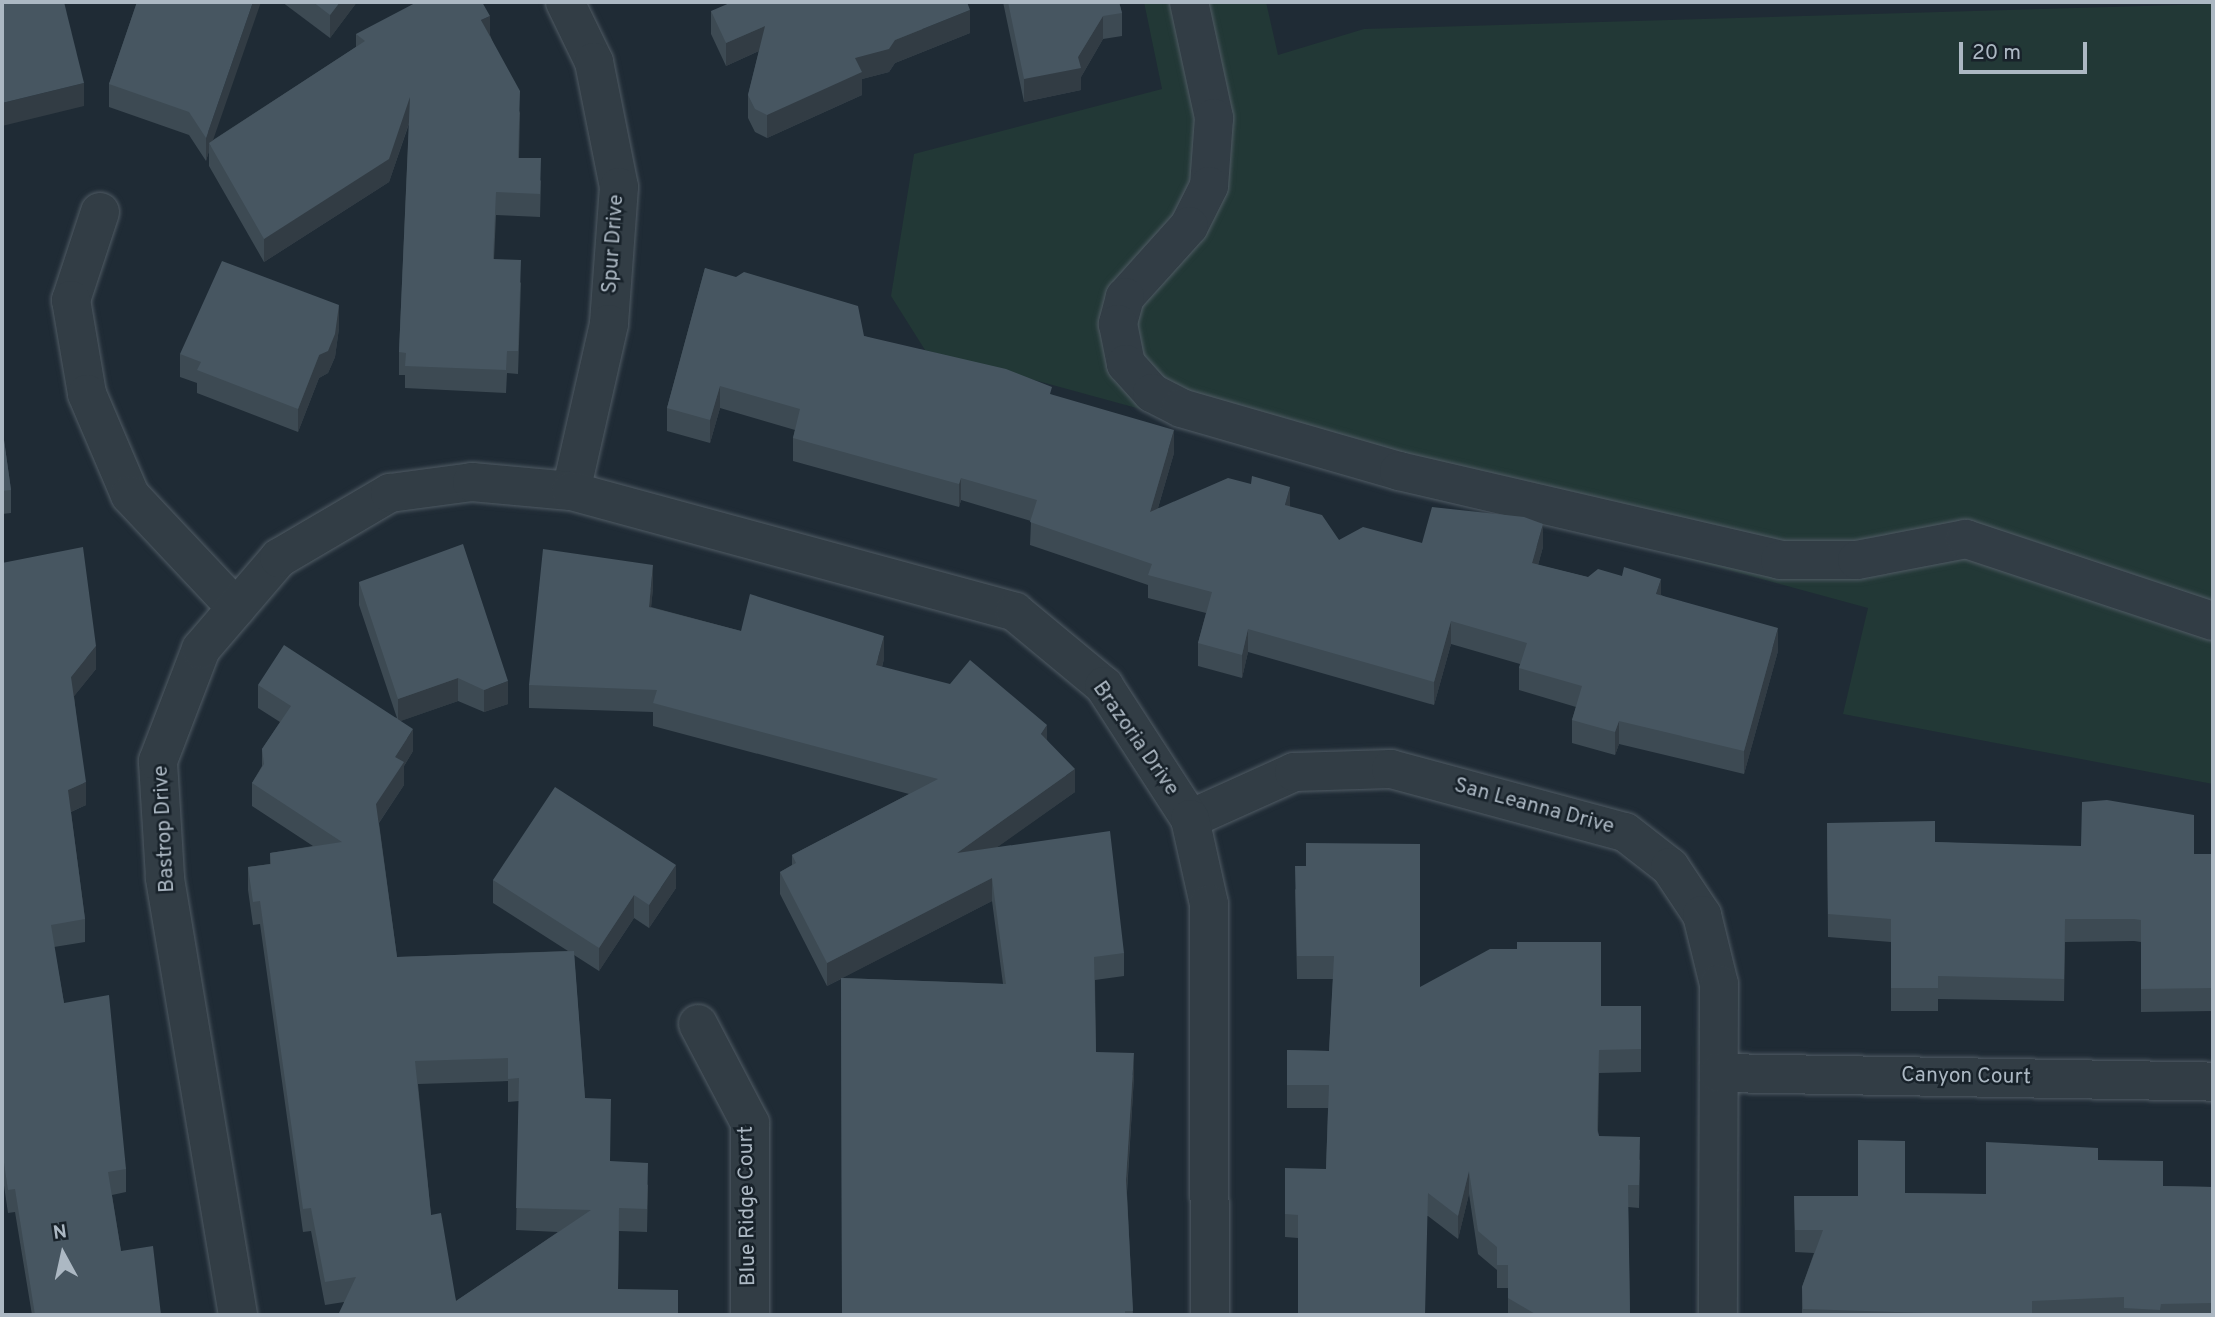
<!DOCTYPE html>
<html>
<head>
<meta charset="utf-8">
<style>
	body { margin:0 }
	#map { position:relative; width:2215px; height:1317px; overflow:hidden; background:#1f2b35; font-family:Overpass,sans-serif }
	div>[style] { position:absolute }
	.green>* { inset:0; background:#223836 }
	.roads { filter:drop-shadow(0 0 2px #505b64) drop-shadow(0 0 2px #505b64) }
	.minor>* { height:38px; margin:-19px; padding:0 19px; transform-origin:19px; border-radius:19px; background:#323d45 }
	.wall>* { inset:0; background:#3d4a53 }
	.shaded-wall>* { inset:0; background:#323c44 }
	.building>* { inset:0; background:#475661 }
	span { translate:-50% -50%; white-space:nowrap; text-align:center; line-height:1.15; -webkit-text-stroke:5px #18222a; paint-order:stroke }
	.street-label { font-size:21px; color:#acb8c3 }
	.frame { position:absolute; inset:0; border:4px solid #acb8c3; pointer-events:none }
	.north { position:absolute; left:28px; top:1219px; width:70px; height:70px; -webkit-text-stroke:5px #18222a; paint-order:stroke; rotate:352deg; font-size:19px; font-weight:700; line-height:28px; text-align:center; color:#acb8c3 }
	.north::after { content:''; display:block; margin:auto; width:24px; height:32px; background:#acb8c3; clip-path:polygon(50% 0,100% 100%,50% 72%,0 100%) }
	.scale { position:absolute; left:1959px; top:42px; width:128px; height:32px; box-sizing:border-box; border:4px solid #acb8c3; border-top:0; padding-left:9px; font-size:21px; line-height:24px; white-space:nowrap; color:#acb8c3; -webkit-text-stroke:5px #18222a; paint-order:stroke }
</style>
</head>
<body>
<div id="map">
	<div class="green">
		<div style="clip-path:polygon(1144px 2px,1266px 2px,1278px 55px,1364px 29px,2213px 4px,2213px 784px,1843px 714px,1868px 608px,925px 350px,891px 296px,914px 154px,1162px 89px)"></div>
	</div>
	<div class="roads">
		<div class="minor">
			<div style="left:565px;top:2px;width:67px;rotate:64.2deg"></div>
			<div style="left:594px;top:62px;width:127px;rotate:78.7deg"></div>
			<div style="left:619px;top:187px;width:137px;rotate:94.2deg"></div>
			<div style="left:609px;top:324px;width:171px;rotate:102.8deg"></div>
			<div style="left:1189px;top:2px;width:119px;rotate:77.8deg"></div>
			<div style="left:1214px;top:118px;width:68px;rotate:94.2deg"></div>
			<div style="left:1209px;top:186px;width:45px;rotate:116.6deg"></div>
			<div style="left:1189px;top:226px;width:96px;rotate:132deg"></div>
			<div style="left:1125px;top:297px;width:28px;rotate:105deg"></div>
			<div style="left:1118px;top:324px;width:41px;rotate:78.7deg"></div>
			<div style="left:1126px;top:364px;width:39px;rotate:48deg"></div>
			<div style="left:1152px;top:393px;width:33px;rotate:27deg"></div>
			<div style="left:1181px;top:408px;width:227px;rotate:16.1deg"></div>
			<div style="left:1399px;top:471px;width:391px;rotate:13.1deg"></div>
			<div style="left:1780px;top:560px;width:77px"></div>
			<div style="left:1857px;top:560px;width:111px;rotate:-10.9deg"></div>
			<div style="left:1966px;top:539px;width:260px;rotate:18.4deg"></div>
			<div style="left:100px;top:212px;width:93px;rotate:108.2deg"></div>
			<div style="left:71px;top:300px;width:95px;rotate:80.3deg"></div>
			<div style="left:87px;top:394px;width:110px;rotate:66.9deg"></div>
			<div style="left:130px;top:495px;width:155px;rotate:46.8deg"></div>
			<div style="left:1190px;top:819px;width:114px;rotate:-24.3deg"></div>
			<div style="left:1294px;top:772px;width:97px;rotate:-1.8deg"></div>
			<div style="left:1391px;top:769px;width:242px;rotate:15.1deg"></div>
			<div style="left:1625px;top:832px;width:57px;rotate:37.9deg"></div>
			<div style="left:1670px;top:867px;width:58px;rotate:56.3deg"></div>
			<div style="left:1702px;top:915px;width:71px;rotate:76.2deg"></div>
			<div style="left:1719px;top:984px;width:331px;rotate:90.2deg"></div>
			<div style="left:698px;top:1024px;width:112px;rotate:62.3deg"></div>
			<div style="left:750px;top:1123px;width:192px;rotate:90deg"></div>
			<div style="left:1719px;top:1073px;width:494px;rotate:1deg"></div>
			<div style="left:238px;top:1315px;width:444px;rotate:-99.5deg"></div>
			<div style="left:165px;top:877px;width:116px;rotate:-93.5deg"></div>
			<div style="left:158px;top:761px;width:120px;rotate:-69deg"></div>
			<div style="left:201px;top:649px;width:120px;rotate:-49.4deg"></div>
			<div style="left:279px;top:558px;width:129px;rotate:-30.4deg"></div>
			<div style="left:390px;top:493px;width:83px;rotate:-7.6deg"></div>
			<div style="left:472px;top:482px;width:99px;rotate:5.2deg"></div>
			<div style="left:571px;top:491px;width:460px;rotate:15.2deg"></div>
			<div style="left:1015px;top:612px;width:116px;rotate:39.7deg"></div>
			<div style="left:1104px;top:686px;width:158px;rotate:57.1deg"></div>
			<div style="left:1190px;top:819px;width:87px;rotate:77.4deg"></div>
			<div style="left:1209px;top:904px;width:411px;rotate:89.9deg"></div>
		</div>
	</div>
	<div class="wall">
		<div style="clip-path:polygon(137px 2px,213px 140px,356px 47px,356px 34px,490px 35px,520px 113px,519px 158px,541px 181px,540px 217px,496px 215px,494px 259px,521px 283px,518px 374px,507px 373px,506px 393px,405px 388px,405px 375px,399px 375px,399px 352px,409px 124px,389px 182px,264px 262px,209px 166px,209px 151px,206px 161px,189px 135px,109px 107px,109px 84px)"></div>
		<div style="clip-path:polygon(282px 2px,357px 2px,330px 38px)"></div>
		<div style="clip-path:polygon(1003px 2px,1119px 2px,1122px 13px,1122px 36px,1103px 39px,1081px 77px,1081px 90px,1024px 102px)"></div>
		<div style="clip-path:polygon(711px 11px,970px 33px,895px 63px,889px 72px,862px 79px,862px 95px,767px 138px,755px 132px,748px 118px,748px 95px,759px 51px,726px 66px,711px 34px)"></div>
		<div style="clip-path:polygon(705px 268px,864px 336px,1052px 395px,1174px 453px,1158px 508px,1290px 507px,1339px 540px,1543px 547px,1538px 565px,1661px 595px,1778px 651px,1744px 774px,1619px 744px,1615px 755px,1572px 743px,1572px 720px,1576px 707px,1519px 690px,1519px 668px,1520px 664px,1451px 644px,1434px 705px,1248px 652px,1242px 678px,1198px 666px,1198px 643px,1206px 613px,1148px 598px,1148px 585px,1030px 545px,1031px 521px,961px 500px,959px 507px,793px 461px,793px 438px,795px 430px,720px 408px,710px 443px,667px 431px,667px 408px)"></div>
		<div style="clip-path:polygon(339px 328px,335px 357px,328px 373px,319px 378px,298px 432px,197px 393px,197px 383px,180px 377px,180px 354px)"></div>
		<div style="clip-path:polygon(2px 426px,11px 490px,11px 513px,2px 514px)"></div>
		<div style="clip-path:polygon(2px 563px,96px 669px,74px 696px,86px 805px,71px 812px,85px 919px,85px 942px,54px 947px,64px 1003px,126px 1169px,126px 1192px,112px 1195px,121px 1251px,161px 1315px,32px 1315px,15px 1212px,8px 1213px,2px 1172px)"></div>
		<div style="clip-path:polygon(evenodd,359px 582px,508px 704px,484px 712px,458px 701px,400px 721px,413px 751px,404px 766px,404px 785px,379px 823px,397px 957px,568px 951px,493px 903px,493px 880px,676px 888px,649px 928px,634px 918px,599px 971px,574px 955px,585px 1098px,610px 1161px,648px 1185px,647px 1232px,619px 1231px,618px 1289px,678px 1315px,344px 1302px,325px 1305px,311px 1231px,303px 1232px,260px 924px,253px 925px,248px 890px,248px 867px,270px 864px,270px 853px,313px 846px,252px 806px,252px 783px,262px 766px,262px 749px,280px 722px,258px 708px,258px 685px,397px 718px,359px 605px,359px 582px,508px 1081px,508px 1102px,519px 1101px,516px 1230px,558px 1232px,456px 1301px,431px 1215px,418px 1084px,508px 1081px)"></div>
		<div style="clip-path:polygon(evenodd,653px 588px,651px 607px,741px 631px,884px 659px,882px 667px,1047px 740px,1075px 792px,997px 847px,1124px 953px,1124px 976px,1095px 980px,1096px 1052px,1134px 1076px,1127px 1193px,1133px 1315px,842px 1315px,841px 979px,827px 986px,780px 894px,780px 872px,792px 865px,792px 855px,909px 794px,653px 726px,653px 712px,529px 708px,529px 685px,653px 588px,992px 901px,1003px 984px,842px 978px,992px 901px)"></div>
		<div style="clip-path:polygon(1827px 823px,1935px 842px,2194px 854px,2213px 854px,2213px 1011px,2141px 1012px,2141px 942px,2134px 941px,2065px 942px,2064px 1001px,1938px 999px,1938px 1011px,1891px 1011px,1891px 942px,1828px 937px)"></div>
		<div style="clip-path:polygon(1295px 889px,1420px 987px,1601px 1006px,1641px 1006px,1641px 1072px,1599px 1073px,1598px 1131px,1599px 1136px,1640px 1160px,1639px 1208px,1628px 1207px,1630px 1315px,1508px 1315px,1508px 1288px,1497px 1288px,1497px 1270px,1478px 1254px,1469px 1194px,1458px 1239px,1428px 1216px,1298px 1238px,1285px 1237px,1285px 1214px,1326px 1169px,1328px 1108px,1287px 1108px,1287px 1050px,1329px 1051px,1333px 979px,1297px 979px)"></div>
		<div style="clip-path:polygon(2098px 1160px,2163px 1186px,2213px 1187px,2213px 1315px,1802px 1315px,1802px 1287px,1814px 1253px,1795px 1252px,1794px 1196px,1858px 1196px,1905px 1193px,1986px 1194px)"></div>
	</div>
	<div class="shaded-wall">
		<div style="clip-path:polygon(253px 2px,261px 2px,211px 146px,209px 143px,209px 151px,206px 161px,206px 138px)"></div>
		<div style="clip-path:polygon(340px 2px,357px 2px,330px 38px,330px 15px)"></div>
		<div style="clip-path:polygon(970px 10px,970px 33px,895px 63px,889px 72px,862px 79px,862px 95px,767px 138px,767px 115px,855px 58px,895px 40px)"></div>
		<div style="clip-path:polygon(490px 16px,490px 39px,481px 20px)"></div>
		<div style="clip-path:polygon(1103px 16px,1103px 39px,1081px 77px,1081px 90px,1024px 102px,1024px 79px,1078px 57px)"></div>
		<div style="clip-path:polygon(765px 26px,765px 48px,726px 66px,726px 43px)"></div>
		<div style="clip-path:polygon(84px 83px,84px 106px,2px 126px,2px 103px)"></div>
		<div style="clip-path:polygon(410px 97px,410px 120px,389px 182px,264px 262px,264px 239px)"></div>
		<div style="clip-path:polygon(339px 305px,339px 328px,335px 357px,328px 373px,319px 378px,298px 432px,298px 409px)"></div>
		<div style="clip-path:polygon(720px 386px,720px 408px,710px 443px,710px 420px)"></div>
		<div style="clip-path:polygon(1174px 430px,1174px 453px,1150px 535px,1150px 512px)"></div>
		<div style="clip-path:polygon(961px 478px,961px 500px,959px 507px,959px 484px)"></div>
		<div style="clip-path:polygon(1290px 487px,1290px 510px,1285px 505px)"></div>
		<div style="clip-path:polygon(1543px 524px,1543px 547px,1532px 586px,1532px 563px)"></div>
		<div style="clip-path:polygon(653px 565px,653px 588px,649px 629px,649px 607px)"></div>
		<div style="clip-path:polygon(1661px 579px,1661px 602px,1656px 594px)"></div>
		<div style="clip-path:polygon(1451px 621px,1451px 644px,1434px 705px,1434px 682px)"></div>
		<div style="clip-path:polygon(1778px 628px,1778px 651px,1744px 774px,1744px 751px)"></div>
		<div style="clip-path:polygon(1248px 629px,1248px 652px,1242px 678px,1242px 655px)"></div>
		<div style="clip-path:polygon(884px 636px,884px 659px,876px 688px,876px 665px)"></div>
		<div style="clip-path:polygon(96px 646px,96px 669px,71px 700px,71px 677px)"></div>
		<div style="clip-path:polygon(458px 678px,458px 701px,398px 722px,398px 699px)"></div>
		<div style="clip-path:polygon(508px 681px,508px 704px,484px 712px,484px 690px)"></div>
		<div style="clip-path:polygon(1619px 721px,1619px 744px,1615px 755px,1615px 732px)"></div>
		<div style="clip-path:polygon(1047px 725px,1047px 748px,1041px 734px)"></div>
		<div style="clip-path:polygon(413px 729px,413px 751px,404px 766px,404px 785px,376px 827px,376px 804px,395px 757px)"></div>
		<div style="clip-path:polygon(1075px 769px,1075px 792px,957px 876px,957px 853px)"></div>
		<div style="clip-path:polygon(86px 782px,86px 805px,68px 813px,68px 790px)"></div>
		<div style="clip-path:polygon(676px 865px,676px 888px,649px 928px,649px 905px)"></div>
		<div style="clip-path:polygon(992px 878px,992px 901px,827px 986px,827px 963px)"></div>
		<div style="clip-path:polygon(634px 895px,634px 918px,599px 971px,599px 948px)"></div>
		<div style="clip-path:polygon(1134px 1053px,1134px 1076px,1126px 1203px,1126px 1180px)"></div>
		<div style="clip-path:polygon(1469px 1171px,1469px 1194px,1458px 1239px,1458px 1216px)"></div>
	</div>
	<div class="building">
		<div style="clip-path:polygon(2px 2px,64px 2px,84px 83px,2px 103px)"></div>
		<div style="clip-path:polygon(137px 2px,253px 2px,206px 138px,189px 112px,109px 84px)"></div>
		<div style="clip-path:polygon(313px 2px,340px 2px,330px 15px)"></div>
		<div style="clip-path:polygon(417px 2px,482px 2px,490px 16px,481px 20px,520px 91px,518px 158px,541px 158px,540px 194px,496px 192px,493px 259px,521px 260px,518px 351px,507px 351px,506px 370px,405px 366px,406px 353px,399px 352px,410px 97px,389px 159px,264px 239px,209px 143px,365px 41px,356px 34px)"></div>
		<div style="clip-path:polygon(732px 2px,967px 2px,970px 10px,895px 40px,889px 49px,855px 58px,862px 72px,767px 115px,755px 109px,748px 95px,765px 26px,726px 43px,711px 11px)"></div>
		<div style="clip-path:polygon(1008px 2px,1119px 2px,1122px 13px,1103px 16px,1078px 57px,1081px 68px,1024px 79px)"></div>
		<div style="clip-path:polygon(222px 261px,339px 305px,335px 334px,328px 351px,319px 355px,298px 409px,197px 370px,201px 362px,180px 354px)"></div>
		<div style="clip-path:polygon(705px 268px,736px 277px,744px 272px,858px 306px,864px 336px,1006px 369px,1052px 387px,1050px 394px,1174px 430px,1150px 512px,1228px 478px,1251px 484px,1252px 476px,1290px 487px,1285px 505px,1322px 515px,1339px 540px,1363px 527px,1422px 543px,1432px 507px,1524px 517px,1543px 524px,1532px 563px,1588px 577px,1598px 569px,1622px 576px,1624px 567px,1661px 579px,1656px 594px,1778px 628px,1744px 751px,1619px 721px,1615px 732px,1572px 720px,1582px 686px,1519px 668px,1527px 643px,1451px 621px,1434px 682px,1248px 629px,1242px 655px,1198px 643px,1212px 592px,1148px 575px,1152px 564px,1030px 522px,1037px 500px,961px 478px,959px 484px,793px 438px,800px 409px,720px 386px,710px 420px,667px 408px)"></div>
		<div style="clip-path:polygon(2px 426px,11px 490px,2px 491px)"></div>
		<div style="clip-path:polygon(463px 544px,508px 681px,484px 690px,458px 678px,398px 699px,359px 582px)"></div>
		<div style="clip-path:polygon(83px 547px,96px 646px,71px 677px,86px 782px,68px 790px,85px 919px,51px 925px,64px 1003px,109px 995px,126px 1169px,108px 1172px,121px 1251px,153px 1246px,161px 1315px,35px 1315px,15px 1189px,8px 1190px,2px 1149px,2px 563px)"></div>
		<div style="clip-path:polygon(543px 549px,653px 565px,649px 607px,741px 631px,750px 594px,884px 636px,876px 665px,950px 684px,970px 660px,1047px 725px,1041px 734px,1075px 769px,957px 853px,1110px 831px,1124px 953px,1094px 957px,1096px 1052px,1134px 1053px,1126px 1180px,1133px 1311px,1125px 1311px,1125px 1315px,842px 1315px,841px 978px,1006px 984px,992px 878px,827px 963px,780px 872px,796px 863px,792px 855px,938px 779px,653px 703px,657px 690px,529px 685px)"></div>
		<div style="clip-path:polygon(evenodd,284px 645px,413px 729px,395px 757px,404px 762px,376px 804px,397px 957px,574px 951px,585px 1098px,611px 1099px,610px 1161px,648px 1163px,647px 1209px,619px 1208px,618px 1289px,678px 1290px,678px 1315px,338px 1315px,356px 1277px,325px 1282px,311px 1208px,303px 1209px,260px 901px,253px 902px,248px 867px,271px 864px,270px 853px,342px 842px,252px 783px,264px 764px,262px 749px,291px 706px,258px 685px,284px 645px,508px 1058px,508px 1079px,519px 1078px,516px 1208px,591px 1210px,456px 1301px,441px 1213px,431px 1215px,415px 1061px,508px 1058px)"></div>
		<div style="clip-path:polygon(555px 787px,676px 865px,649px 905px,634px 895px,599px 948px,493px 880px)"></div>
		<div style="clip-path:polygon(2107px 800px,2194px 815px,2194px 854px,2213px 854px,2213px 988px,2141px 989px,2141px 920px,2134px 919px,2065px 919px,2064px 979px,1938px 976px,1938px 988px,1891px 988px,1891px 919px,1828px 914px,1827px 823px,1935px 821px,1935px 842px,2081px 846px,2082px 802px)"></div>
		<div style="clip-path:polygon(1306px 843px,1420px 844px,1420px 987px,1490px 949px,1517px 949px,1517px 942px,1601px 942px,1601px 1006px,1641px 1006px,1641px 1049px,1599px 1050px,1597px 1130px,1599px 1136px,1640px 1137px,1639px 1185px,1628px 1185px,1630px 1315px,1537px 1315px,1508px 1298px,1508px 1265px,1497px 1265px,1497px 1247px,1478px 1231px,1469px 1171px,1458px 1216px,1428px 1193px,1425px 1315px,1298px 1315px,1298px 1215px,1285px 1214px,1285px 1168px,1326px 1169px,1329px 1085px,1287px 1085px,1287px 1050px,1329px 1051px,1334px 956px,1297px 956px,1295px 866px,1306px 866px)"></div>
		<div style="clip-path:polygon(1858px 1140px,1905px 1141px,1905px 1193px,1986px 1194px,1986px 1142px,2098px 1148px,2098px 1160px,2163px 1161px,2163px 1186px,2213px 1187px,2213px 1303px,2161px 1304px,2160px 1310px,2124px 1308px,2124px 1297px,2032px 1301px,2032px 1315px,1924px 1315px,1926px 1313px,1803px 1309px,1802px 1287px,1823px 1230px,1795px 1230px,1794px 1196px,1858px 1196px)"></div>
	</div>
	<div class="street-label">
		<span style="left:614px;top:244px;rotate:-86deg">Spur Drive</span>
		<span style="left:1135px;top:739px;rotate:55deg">Brazoria Drive</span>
		<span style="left:1534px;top:807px;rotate:15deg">San Leanna Drive</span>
		<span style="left:165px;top:829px;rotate:-93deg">Bastrop Drive</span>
		<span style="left:1966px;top:1077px;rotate:1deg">Canyon Court</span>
		<span style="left:748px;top:1206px;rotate:-91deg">Blue Ridge Court</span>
	</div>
	<div class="frame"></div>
	<div class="north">N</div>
	<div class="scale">20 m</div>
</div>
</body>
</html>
